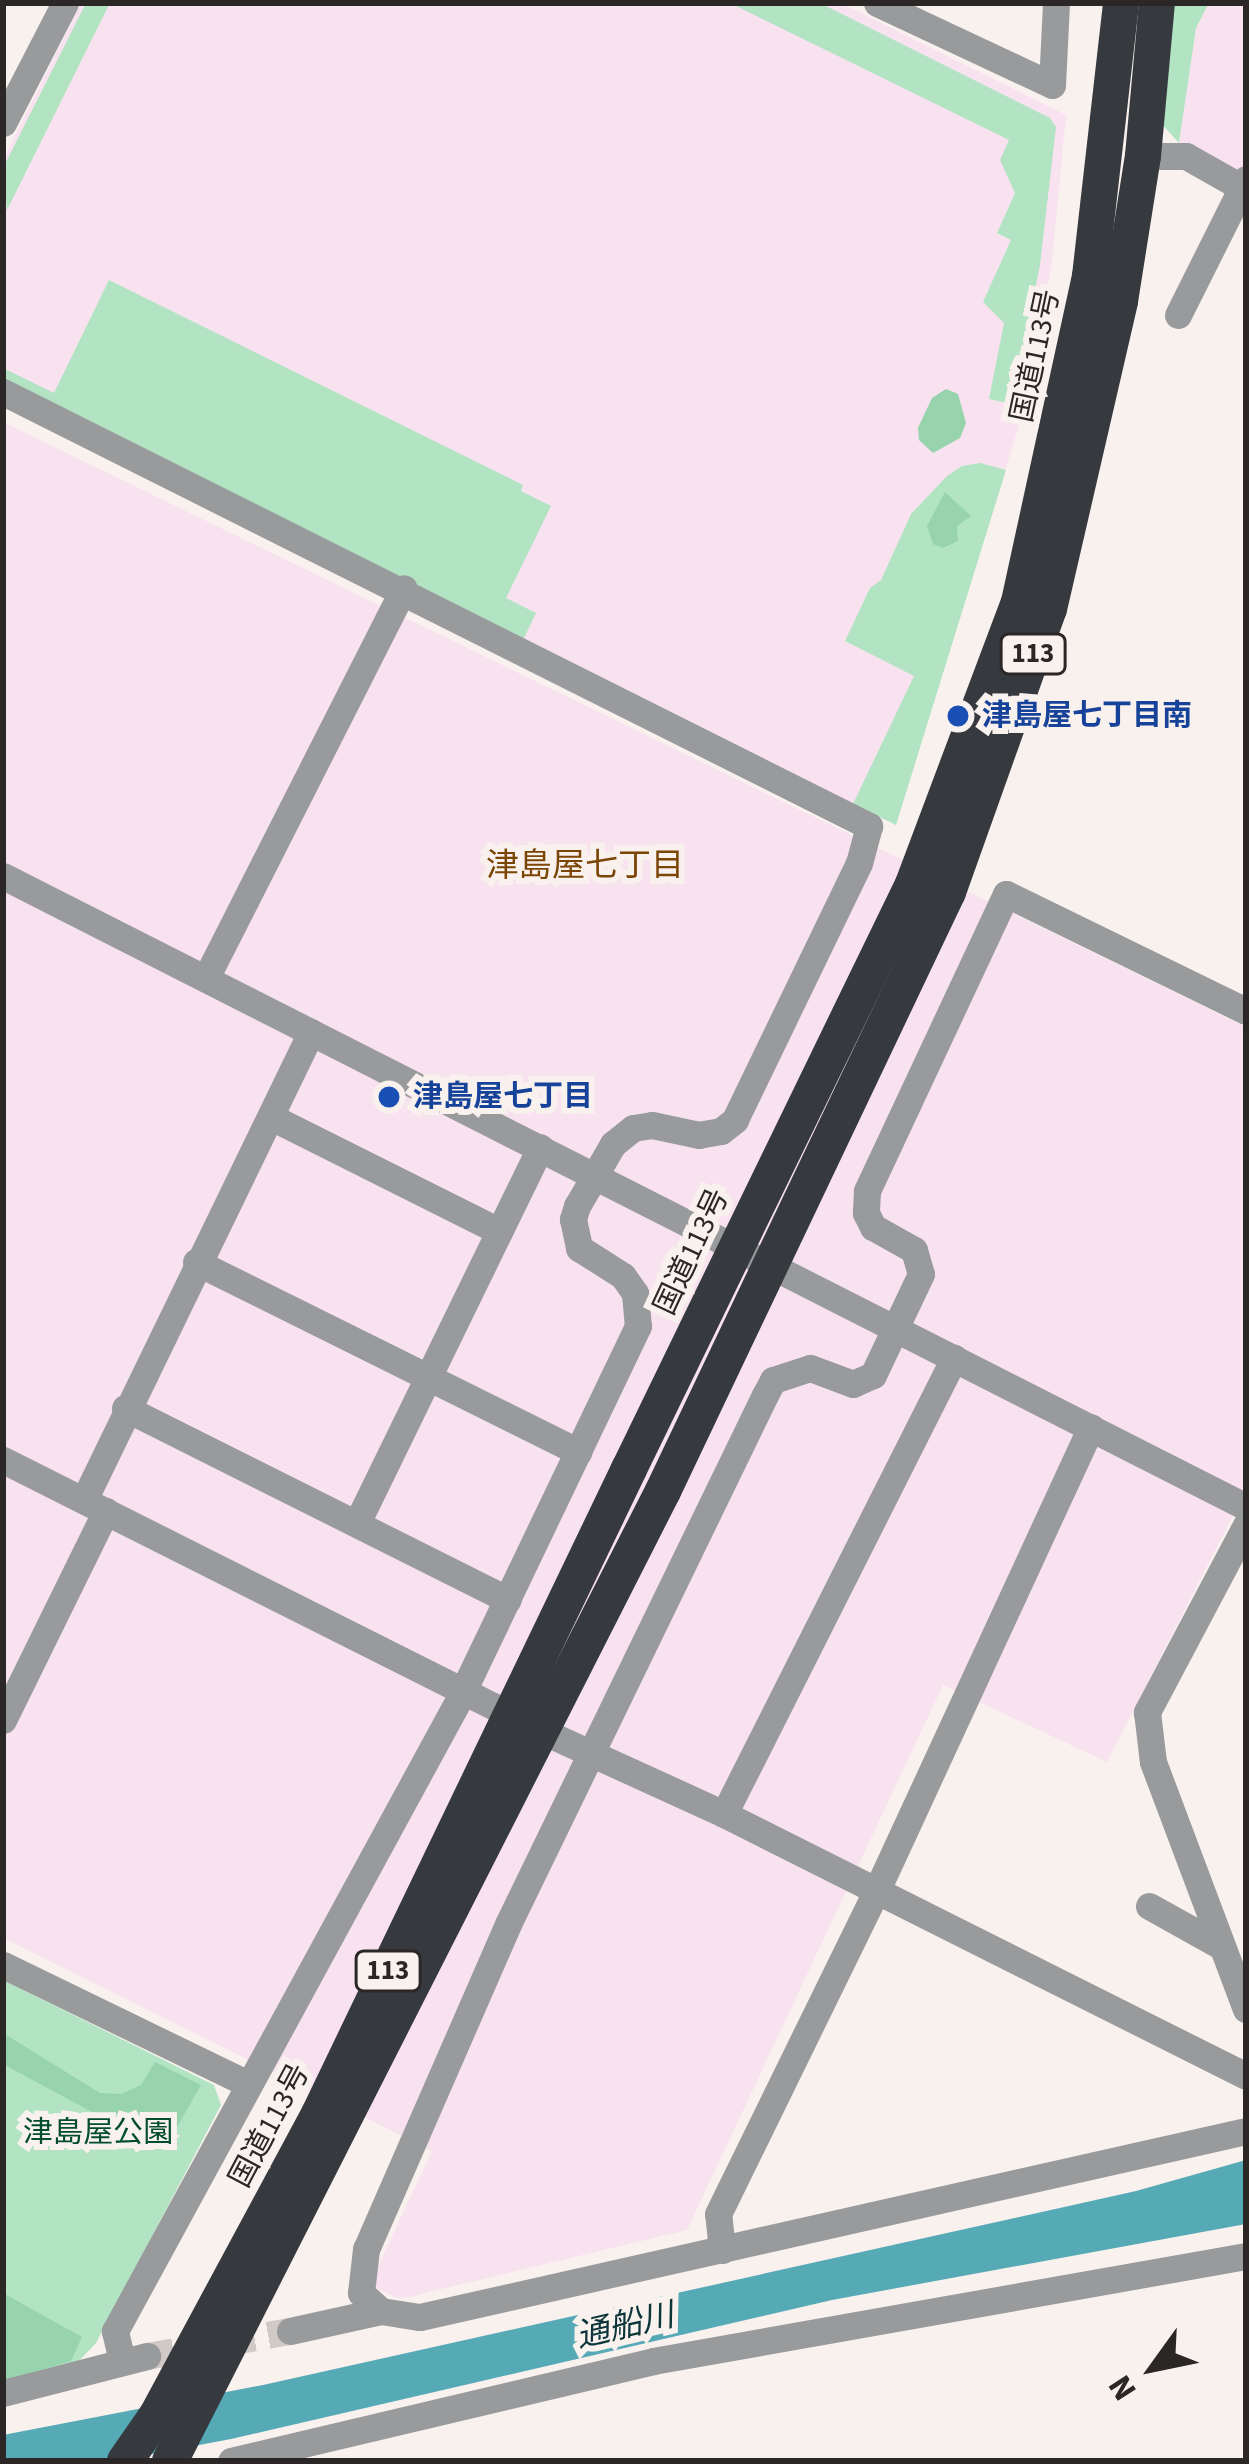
<!DOCTYPE html>
<html>
<head>
<meta charset="utf-8">
<style>
	body { margin:0 }
	#map { position:relative; width:1249px; height:2464px; overflow:hidden; background:#f9f1ee; font-family:"Source Sans 3","Noto Sans JP",sans-serif }
	div>[style] { position:absolute }
	.industrial>* { inset:0; background:#f8e2ef }
	.green>* { inset:0; background:#b2e4c3 }
	.forest>* { inset:0; background:#97d3ac }
	.water>* { inset:0; background:#56aab5 }
	.street-tunnel>* { height:27px; margin-top:-13.5px; transform-origin:0; background:repeating-linear-gradient(90deg,#d0c9c6 0 27px,transparent 0 41px) }
	.street>* { height:27px; margin:-13.5px; padding:0 13.5px; transform-origin:13.5px; border-radius:13.5px; background:#989a9c }
	.highway>* { height:36px; margin:-18px; padding:0 18px; transform-origin:18px; border-radius:18px; background:#36393e }
	.highway-bridge>* { height:36px; margin:-18px; padding:0 18px; transform-origin:18px; border-radius:18px; background:#36393e }
	.dots>* { width:33px; height:33px; translate:-50% -50%; box-sizing:border-box; border:6px solid #f9f1ee; border-radius:50% }
	span { translate:-50% -50%; white-space:nowrap; text-align:center; line-height:1.15; -webkit-text-stroke:12px #f9f1ee; paint-order:stroke }
	.shield-label span { padding:3px 9px; background:#f9f1ee; border:3px solid; border-radius:9px; -webkit-text-stroke-width:0 }
	.shield-label { font-size:27px; color:#2a2726; font-weight:700 }
	.street-label { font-size:30px; color:#2a2726 }
	.transit-label { font-size:30px; color:#164399; font-weight:700 }
	.left { translate:0 -50%; text-align:left }
	.park-label { font-size:30px; color:#024e2b }
	.neighbourhood-label { font-size:33px; color:#7b4506 }
	.water-label { font-size:33px; color:#0c353a; font-style:italic }
	.frame { position:absolute; inset:0; border:6px solid #2a2726; pointer-events:none }
	.north { position:absolute; left:1093px; top:2308px; width:120px; height:120px; -webkit-text-stroke:9px #f9f1ee; paint-order:stroke; rotate:237deg; font-size:33px; font-weight:700; line-height:48px; text-align:center; color:#2a2726 }
	.north::after { content:''; display:block; margin:auto; width:42px; height:54px; background:#2a2726; clip-path:polygon(50% 0,100% 100%,50% 72%,0 100%) }
</style>
</head>
<body>
<div id="map">
	<div class="industrial">
		<div style="clip-path:polygon(81px 3px,841px 3px,1066px 115px,1051px 270px,1021px 419px,896px 825px,3px 382px,3px 160px)"></div>
		<div style="clip-path:polygon(1209px 3px,1246px 3px,1246px 175px,1179px 143px,1196px 28px)"></div>
		<div style="clip-path:polygon(3px 422px,1246px 1027px,1246px 1490px,1107px 1762px,943px 1685px,687px 2230px,400px 2299px,369px 2285px,432px 2151px,3px 1938px)"></div>
	</div>
	<div class="green">
		<div style="clip-path:polygon(86px 3px,110px 3px,7px 210px,3px 168px)"></div>
		<div style="clip-path:polygon(730px 3px,820px 3px,1050px 118px,1056px 127px,1040px 265px,1012px 404px,989px 399px,1004px 323px,983px 302px,1011px 240px,997px 233px,1015px 193px,1000px 160px,1009px 140px)"></div>
		<div style="clip-path:polygon(1170px 3px,1209px 3px,1196px 28px,1179px 143px,1159px 121px)"></div>
		<div style="clip-path:polygon(109px 280px,523px 485px,521px 491px,551px 506px,506px 598px,536px 613px,523px 640px,3px 382px,3px 368px,54px 393px)"></div>
		<div style="clip-path:polygon(980px 463px,1006px 470px,896px 825px,853px 804px,914px 676px,845px 641px,870px 588px,881px 580px,911px 514px,947px 476px,962px 466px)"></div>
		<div style="clip-path:polygon(3px 1980px,214px 2085px,221px 2105px,96px 2343px,77px 2363px,3px 2385px)"></div>
	</div>
	<div class="forest">
		<div style="clip-path:polygon(946px 389px,958px 394px,966px 423px,960px 438px,933px 453px,919px 440px,918px 428px,932px 398px)"></div>
		<div style="clip-path:polygon(945px 492px,971px 516px,957px 526px,958px 541px,943px 548px,933px 544px,927px 526px)"></div>
		<div style="clip-path:polygon(3px 2033px,100px 2093px,121px 2094px,141px 2085px,155px 2062px,201px 2085px,172px 2136px,146px 2141px,3px 2064px)"></div>
		<div style="clip-path:polygon(3px 2293px,82px 2337px,71px 2361px,3px 2381px)"></div>
	</div>
	<div class="water">
		<div style="clip-path:polygon(1246px 2160px,1246px 2224px,832px 2300px,231px 2439px,115px 2461px,3px 2461px,3px 2435px,263px 2385px,1136px 2191px)"></div>
	</div>
	<div class="street-tunnel">
		<div style="left:147px;top:2356px;width:145px;rotate:-9.9deg"></div>
	</div>
	<div class="street">
		<div style="left:877px;top:3px;width:193px;rotate:25.1deg"></div>
		<div style="left:1052px;top:85px;width:82px;rotate:-87.2deg"></div>
		<div style="left:3px;top:123px;width:135px;rotate:-62.7deg"></div>
		<div style="left:1143px;top:156px;width:43px"></div>
		<div style="left:1186px;top:156px;width:69px;rotate:29.5deg"></div>
		<div style="left:1178px;top:315px;width:152px;rotate:-63.4deg"></div>
		<div style="left:3px;top:392px;width:969px;rotate:26.62deg"></div>
		<div style="left:869px;top:826px;width:38px;rotate:105deg"></div>
		<div style="left:859px;top:863px;width:285px;rotate:115.8deg"></div>
		<div style="left:735px;top:1120px;width:18px;rotate:142deg"></div>
		<div style="left:721px;top:1131px;width:22px;rotate:170deg"></div>
		<div style="left:699px;top:1135px;width:48px;rotate:-168deg"></div>
		<div style="left:652px;top:1125px;width:19px;rotate:171deg"></div>
		<div style="left:633px;top:1128px;width:26px;rotate:141deg"></div>
		<div style="left:613px;top:1144px;width:72px;rotate:120.1deg"></div>
		<div style="left:577px;top:1206px;width:14px;rotate:107deg"></div>
		<div style="left:573px;top:1219px;width:30px;rotate:78deg"></div>
		<div style="left:579px;top:1248px;width:52px;rotate:32.5deg"></div>
		<div style="left:623px;top:1276px;width:21px;rotate:55deg"></div>
		<div style="left:635px;top:1293px;width:33px;rotate:85deg"></div>
		<div style="left:638px;top:1326px;width:406px;rotate:115.6deg"></div>
		<div style="left:463px;top:1692px;width:728px;rotate:118.57deg"></div>
		<div style="left:115px;top:2331px;width:31px;rotate:77deg"></div>
		<div style="left:3px;top:876px;width:1394px;rotate:26.91deg"></div>
		<div style="left:206px;top:978px;width:437px;rotate:-63.1deg"></div>
		<div style="left:1246px;top:1011px;width:267px;rotate:-154deg"></div>
		<div style="left:1006px;top:894px;width:328px;rotate:115.1deg"></div>
		<div style="left:867px;top:1191px;width:22px;rotate:93deg"></div>
		<div style="left:866px;top:1213px;width:16px;rotate:63deg"></div>
		<div style="left:873px;top:1227px;width:47px;rotate:29.3deg"></div>
		<div style="left:914px;top:1250px;width:25px;rotate:74deg"></div>
		<div style="left:921px;top:1274px;width:112px;rotate:115.4deg"></div>
		<div style="left:873px;top:1375px;width:22px;rotate:156deg"></div>
		<div style="left:853px;top:1384px;width:46px;rotate:-159.6deg"></div>
		<div style="left:810px;top:1368px;width:39px;rotate:162deg"></div>
		<div style="left:773px;top:1380px;width:17px;rotate:118deg"></div>
		<div style="left:765px;top:1395px;width:586px;rotate:115.91deg"></div>
		<div style="left:509px;top:1922px;width:357px;rotate:113.6deg"></div>
		<div style="left:366px;top:2249px;width:44px;rotate:96.5deg"></div>
		<div style="left:361px;top:2293px;width:27px;rotate:42deg"></div>
		<div style="left:381px;top:2311px;width:39px;rotate:9deg"></div>
		<div style="left:420px;top:2317px;width:847px;rotate:-12.69deg"></div>
		<div style="left:271px;top:1117px;width:255px;rotate:26.6deg"></div>
		<div style="left:196px;top:1262px;width:427px;rotate:26.4deg"></div>
		<div style="left:125px;top:1408px;width:428px;rotate:26.6deg"></div>
		<div style="left:3px;top:1460px;width:568px;rotate:26.66deg"></div>
		<div style="left:84px;top:1500px;width:520px;rotate:-64.12deg"></div>
		<div style="left:357px;top:1523px;width:418px;rotate:-64deg"></div>
		<div style="left:1246px;top:1525px;width:212px;rotate:117.9deg"></div>
		<div style="left:1147px;top:1712px;width:50px;rotate:83.2deg"></div>
		<div style="left:1153px;top:1762px;width:264px;rotate:69.4deg"></div>
		<div style="left:3px;top:1720px;width:233px;rotate:-63.8deg"></div>
		<div style="left:542px;top:1731px;width:200px;rotate:24.5deg"></div>
		<div style="left:724px;top:1814px;width:584px;rotate:26.65deg"></div>
		<div style="left:724px;top:1814px;width:511px;rotate:-63.23deg"></div>
		<div style="left:1149px;top:1906px;width:82px;rotate:29.1deg"></div>
		<div style="left:3px;top:1965px;width:270px;rotate:25.9deg"></div>
		<div style="left:722px;top:2250px;width:36px;rotate:-96deg"></div>
		<div style="left:718px;top:2214px;width:359px;rotate:-63.9deg"></div>
		<div style="left:876px;top:1892px;width:512px;rotate:-65.19deg"></div>
		<div style="left:290px;top:2331px;width:93px;rotate:-12.4deg"></div>
		<div style="left:3px;top:2393px;width:149px;rotate:-14.4deg"></div>
		<div style="left:231px;top:2461px;width:434px;rotate:-13.3deg"></div>
		<div style="left:653px;top:2361px;width:602px;rotate:-10.04deg"></div>
	</div>
	<div class="highway">
		<div style="left:629px;top:1469px;width:650px;rotate:-64.1deg"></div>
		<div style="left:913px;top:884px;width:301px;rotate:-69.4deg"></div>
		<div style="left:1019px;top:602px;width:334px;rotate:-77.7deg"></div>
		<div style="left:1090px;top:276px;width:275px;rotate:-83.5deg"></div>
		<div style="left:663px;top:1491px;width:663px;rotate:-64.56deg"></div>
		<div style="left:948px;top:892px;width:300px;rotate:-70.4deg"></div>
		<div style="left:1049px;top:609px;width:316px;rotate:-77deg"></div>
		<div style="left:1120px;top:301px;width:147px;rotate:-81deg"></div>
		<div style="left:1143px;top:156px;width:154px;rotate:-84.8deg"></div>
	</div>
	<div class="highway-bridge">
		<div style="left:125px;top:2461px;width:56px;rotate:-55.2deg"></div>
		<div style="left:157px;top:2415px;width:342px;rotate:-61.7deg"></div>
		<div style="left:319px;top:2114px;width:716px;rotate:-64.33deg"></div>
		<div style="left:170px;top:2461px;width:1088px;rotate:-63.06deg"></div>
	</div>
	<div class="dots">
		<div style="left:958px;top:716px;background:#1a4fb4"></div>
		<div style="left:389px;top:1097px;background:#1a4fb4"></div>
	</div>
	<div class="shield-label">
		<span style="left:1033px;top:654px">113</span>
		<span style="left:388px;top:1971px">113</span>
	</div>
	<div class="street-label">
		<span style="left:1036px;top:356px;rotate:-78deg">国道113号</span>
		<span style="left:692px;top:1252px;rotate:-65deg">国道113号</span>
		<span style="left:270px;top:2126px;rotate:-62deg">国道113号</span>
	</div>
	<div class="transit-label">
		<span class="left" style="left:982px;top:716px">津島屋七丁目南</span>
		<span class="left" style="left:413px;top:1097px">津島屋七丁目</span>
	</div>
	<div class="park-label">
		<span style="left:98px;top:2133px">津島屋公園</span>
	</div>
	<div class="neighbourhood-label">
		<span style="left:585px;top:866px">津島屋七丁目</span>
	</div>
	<div class="water-label">
		<span style="left:625px;top:2326px;rotate:-13deg">通船川</span>
	</div>
	<div class="frame"></div>
	<div class="north">N</div>
</div>
</body>
</html>
